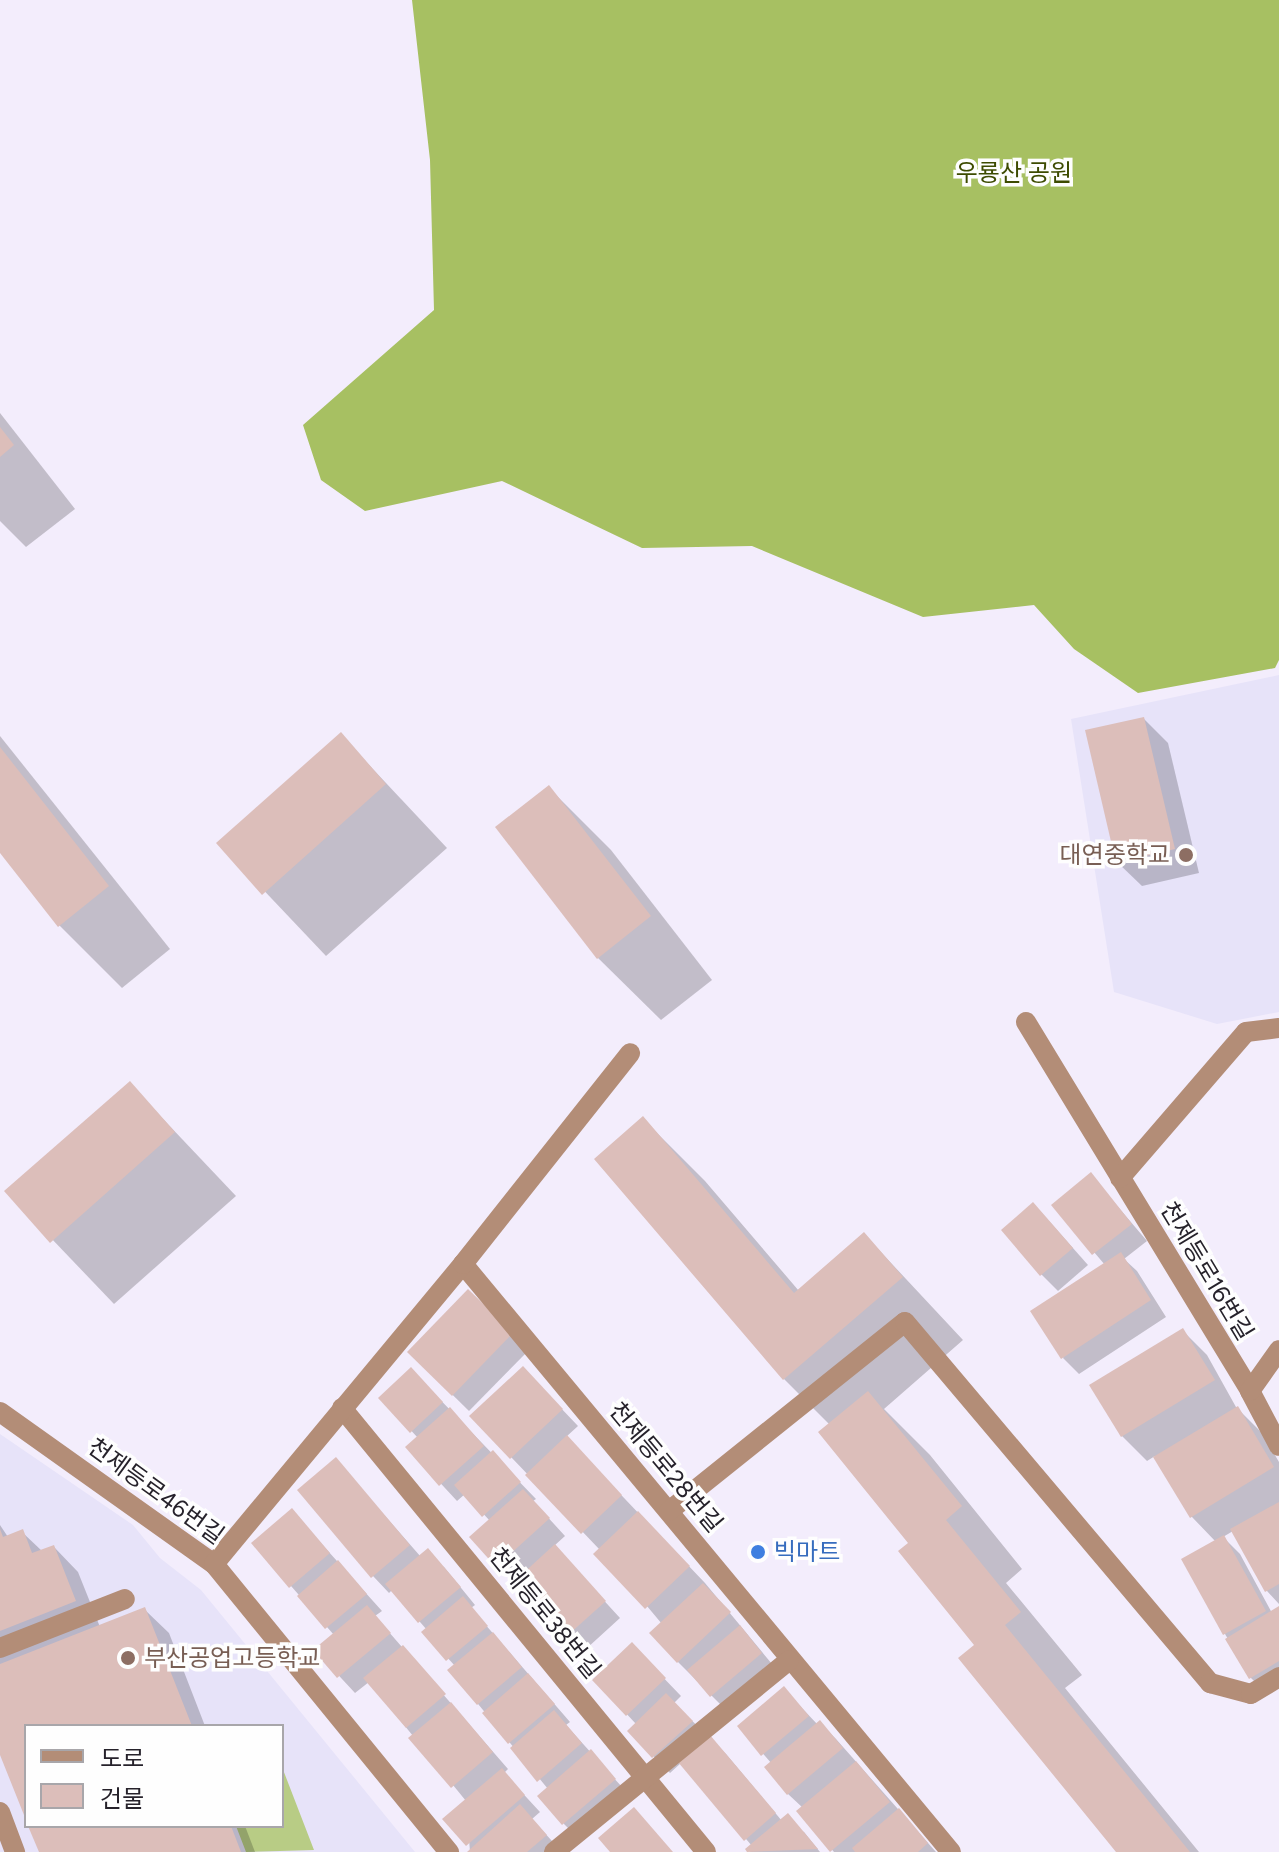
<!DOCTYPE html>
<html>
<head>
<meta charset="utf-8">
<style>
	body { margin:0 }
	#map { position:relative; width:1279px; height:1852px; overflow:hidden; background:#f3edfc; font-family:Figtree,"Noto Sans KR",sans-serif }
	div>[style] { position:absolute }
	.commercial>* { inset:0; background:#e7e3f9 }
	.green>* { inset:0; background:#b8cc85 }
	.forest>* { inset:0; background:#a7c062 }
	.shadow>* { inset:0; background:#0003 }
	.building>* { inset:0; background:#dcbeba }
	.lane>* { height:20px; margin:-10px; padding:0 10px; transform-origin:10px; border-radius:10px; background:#b38d77 }
	.street>* { height:20px; margin:-10px; padding:0 10px; transform-origin:10px; border-radius:10px; background:#b38d77 }
	.dots>* { width:22px; height:22px; translate:-50% -50%; box-sizing:border-box; border:4px solid #fefefe; border-radius:50% }
	span { translate:-50% -50%; white-space:nowrap; text-align:center; line-height:1.15; -webkit-text-stroke:7px #fefefe; paint-order:stroke }
	.park-label { font-size:24px; color:#3d4b01 }
	.education-label { font-size:24px; color:#785e54 }
	.right { translate:-100% -50%; text-align:right }
	.left { translate:0 -50%; text-align:left }
	.street-label { font-size:24px; color:#26222b }
	.shop-label { font-size:24px; color:#366cbe }
	.legend { position:absolute; left:24px; top:1724px; width:260px; height:104px; box-sizing:border-box; background:#fefefe; border:2px solid #a8a6aa; margin:0; padding:10px 14px; list-style:none; font-size:24px; color:#26222b }
	.legend li { display:flex; align-items:center; gap:16px; height:40px }
	.legend b { width:40px; border:2px solid #a8a6aa }
</style>
</head>
<body>
<div id="map">
	<div class="commercial">
		<div style="clip-path:polygon(1279px 675px,1279px 1012px,1217px 1024px,1114px 992px,1071px 719px)"></div>
		<div style="clip-path:polygon(evenodd,0 1434px,133px 1525px,160px 1558px,201px 1590px,415px 1852px,0 1852px,0 1434px,26px 1726px,282px 1726px,282px 1826px,26px 1826px,26px 1726px)"></div>
	</div>
	<div class="green">
		<div style="clip-path:polygon(282px 1767px,314px 1850px,246px 1852px,236px 1826px,282px 1826px)"></div>
	</div>
	<div class="forest">
		<div style="clip-path:polygon(412px 0,1279px 0,1279px 660px,1275px 668px,1138px 693px,1074px 649px,1034px 605px,923px 617px,752px 546px,642px 548px,502px 481px,365px 511px,321px 480px,303px 425px,434px 310px,430px 160px)"></div>
	</div>
	<div class="shadow">
		<div style="clip-path:polygon(0 413px,75px 509px,26px 547px,0 521px)"></div>
		<div style="clip-path:polygon(1144px 719px,1168px 743px,1199px 873px,1142px 886px,1117px 862px)"></div>
		<div style="clip-path:polygon(341px 735px,447px 848px,326px 956px,219px 843px)"></div>
		<div style="clip-path:polygon(0 736px,170px 949px,122px 988px,59px 925px,0 850px)"></div>
		<div style="clip-path:polygon(549px 788px,611px 850px,712px 980px,661px 1020px,598px 958px,497px 828px)"></div>
		<div style="clip-path:polygon(129px 1083px,236px 1196px,114px 1304px,7px 1192px)"></div>
		<div style="clip-path:polygon(643px 1119px,705px 1181px,799px 1291px,864px 1234px,963px 1340px,884px 1409px,930px 1455px,1022px 1569px,1006px 1583px,1082px 1675px,1065px 1688px,1199px 1852px,1118px 1852px,830px 1425px,784px 1379px,597px 1159px)"></div>
		<div style="clip-path:polygon(1091px 1175px,1147px 1241px,1124px 1259px,1137px 1271px,1166px 1317px,1079px 1374px,1063px 1358px,1105px 1265px,1054px 1205px)"></div>
		<div style="clip-path:polygon(1049px 1221px,1088px 1265px,1058px 1291px,1041px 1274px)"></div>
		<div style="clip-path:polygon(468px 1292px,528px 1351px,469px 1411px,409px 1352px)"></div>
		<div style="clip-path:polygon(1183px 1331px,1207px 1355px,1236px 1407px,1262px 1433px,1279px 1462px,1279px 1604px,1267px 1591px,1233px 1531px,1223px 1537px,1240px 1554px,1272px 1613px,1279px 1608px,1279px 1687px,1267px 1694px,1251px 1678px,1225px 1634px,1216px 1542px,1192px 1517px,1155px 1456px,1147px 1461px,1122px 1436px,1092px 1386px)"></div>
		<div style="clip-path:polygon(539px 1385px,578px 1426px,566px 1437px,705px 1583px,777px 1670px,728px 1712px,678px 1662px,662px 1624px,600px 1550px,511px 1457px)"></div>
		<div style="clip-path:polygon(427px 1386px,536px 1499px,533px 1501px,565px 1536px,554px 1546px,620px 1618px,586px 1649px,519px 1577px,513px 1582px,497px 1566px,490px 1521px,465px 1494px,457px 1501px,407px 1447px,418px 1438px,381px 1398px)"></div>
		<div style="clip-path:polygon(336px 1460px,421px 1557px,444px 1567px,475px 1605px,471px 1608px,570px 1722px,566px 1725px,631px 1797px,580px 1840px,564px 1824px,548px 1789px,450px 1670px,455px 1666px,424px 1632px,427px 1630px,392px 1590px,389px 1593px,373px 1576px)"></div>
		<div style="clip-path:polygon(292px 1511px,382px 1611px,375px 1616px,508px 1769px,504px 1773px,540px 1812px,532px 1819px,562px 1852px,470px 1852px,466px 1801px,369px 1682px,355px 1693px,316px 1651px,334px 1635px,291px 1586px)"></div>
		<div style="clip-path:polygon(0 1525px,8px 1537px,22px 1532px,42px 1551px,54px 1547px,78px 1572px,100px 1627px,144px 1609px,169px 1633px,205px 1726px,26px 1726px,26px 1815px,0 1749px)"></div>
		<div style="clip-path:polygon(632px 1645px,681px 1696px,674px 1703px,726px 1754px,782px 1821px,804px 1832px,820px 1852px,750px 1852px,752px 1846px,681px 1763px,670px 1773px,629px 1731px,636px 1724px,595px 1680px)"></div>
		<div style="clip-path:polygon(784px 1689px,818px 1725px,820px 1723px,836px 1739px,936px 1852px,834px 1852px,799px 1811px,803px 1808px,788px 1794px,772px 1764px,740px 1727px)"></div>
		<div style="clip-path:polygon(30px 1826px,245px 1826px,255px 1852px,41px 1852px)"></div>
	</div>
	<div class="building">
		<div style="clip-path:polygon(0 427px,14px 445px,0 457px)"></div>
		<div style="clip-path:polygon(1144px 717px,1175px 849px,1116px 863px,1085px 730px)"></div>
		<div style="clip-path:polygon(341px 732px,386px 784px,262px 895px,216px 843px)"></div>
		<div style="clip-path:polygon(0 747px,109px 886px,58px 927px,0 853px)"></div>
		<div style="clip-path:polygon(549px 785px,651px 916px,597px 959px,495px 827px)"></div>
		<div style="clip-path:polygon(130px 1081px,175px 1132px,50px 1243px,4px 1191px)"></div>
		<div style="clip-path:polygon(643px 1116px,794px 1293px,864px 1232px,903px 1277px,783px 1380px,594px 1159px)"></div>
		<div style="clip-path:polygon(1091px 1172px,1132px 1224px,1092px 1255px,1051px 1205px)"></div>
		<div style="clip-path:polygon(1033px 1202px,1073px 1248px,1040px 1276px,1001px 1230px)"></div>
		<div style="clip-path:polygon(1121px 1252px,1151px 1300px,1061px 1359px,1030px 1311px)"></div>
		<div style="clip-path:polygon(468px 1289px,513px 1333px,452px 1396px,407px 1352px)"></div>
		<div style="clip-path:polygon(1183px 1328px,1215px 1380px,1121px 1437px,1089px 1385px)"></div>
		<div style="clip-path:polygon(523px 1366px,563px 1409px,510px 1459px,469px 1416px)"></div>
		<div style="clip-path:polygon(411px 1367px,443px 1402px,410px 1433px,378px 1398px)"></div>
		<div style="clip-path:polygon(868px 1391px,962px 1506px,946px 1520px,1021px 1612px,1005px 1625px,1190px 1852px,1116px 1852px,958px 1658px,974px 1645px,898px 1551px,908px 1543px,818px 1432px)"></div>
		<div style="clip-path:polygon(1238px 1406px,1274px 1467px,1190px 1518px,1153px 1457px)"></div>
		<div style="clip-path:polygon(450px 1407px,484px 1446px,439px 1486px,405px 1447px)"></div>
		<div style="clip-path:polygon(567px 1435px,622px 1495px,581px 1534px,525px 1475px)"></div>
		<div style="clip-path:polygon(493px 1450px,521px 1482px,482px 1517px,454px 1485px)"></div>
		<div style="clip-path:polygon(336px 1457px,410px 1545px,371px 1578px,297px 1490px)"></div>
		<div style="clip-path:polygon(523px 1489px,550px 1518px,496px 1567px,469px 1537px)"></div>
		<div style="clip-path:polygon(1279px 1502px,1279px 1584px,1265px 1592px,1230px 1529px)"></div>
		<div style="clip-path:polygon(292px 1508px,330px 1553px,289px 1588px,251px 1543px)"></div>
		<div style="clip-path:polygon(638px 1511px,690px 1566px,645px 1609px,593px 1554px)"></div>
		<div style="clip-path:polygon(0 1529px,3px 1537px,23px 1529px,32px 1553px,54px 1545px,76px 1601px,0 1631px)"></div>
		<div style="clip-path:polygon(1224px 1535px,1266px 1611px,1223px 1635px,1181px 1559px)"></div>
		<div style="clip-path:polygon(555px 1544px,606px 1601px,568px 1635px,518px 1578px)"></div>
		<div style="clip-path:polygon(428px 1548px,461px 1587px,418px 1623px,385px 1584px)"></div>
		<div style="clip-path:polygon(338px 1560px,367px 1594px,325px 1629px,297px 1596px)"></div>
		<div style="clip-path:polygon(703px 1583px,731px 1612px,677px 1663px,649px 1633px)"></div>
		<div style="clip-path:polygon(463px 1596px,488px 1626px,446px 1661px,421px 1632px)"></div>
		<div style="clip-path:polygon(367px 1605px,391px 1633px,337px 1678px,313px 1650px)"></div>
		<div style="clip-path:polygon(1279px 1606px,1279px 1661px,1249px 1679px,1225px 1639px)"></div>
		<div style="clip-path:polygon(145px 1607px,192px 1726px,26px 1726px,26px 1820px,0 1755px,0 1664px)"></div>
		<div style="clip-path:polygon(740px 1625px,762px 1653px,710px 1697px,687px 1670px)"></div>
		<div style="clip-path:polygon(493px 1632px,522px 1667px,477px 1705px,447px 1670px)"></div>
		<div style="clip-path:polygon(632px 1642px,666px 1678px,626px 1716px,592px 1680px)"></div>
		<div style="clip-path:polygon(403px 1645px,446px 1694px,406px 1728px,363px 1678px)"></div>
		<div style="clip-path:polygon(528px 1673px,555px 1704px,508px 1744px,482px 1713px)"></div>
		<div style="clip-path:polygon(784px 1686px,809px 1716px,761px 1756px,737px 1726px)"></div>
		<div style="clip-path:polygon(666px 1693px,693px 1721px,652px 1758px,627px 1731px)"></div>
		<div style="clip-path:polygon(451px 1702px,493px 1752px,451px 1788px,408px 1738px)"></div>
		<div style="clip-path:polygon(554px 1710px,582px 1743px,537px 1782px,510px 1748px)"></div>
		<div style="clip-path:polygon(820px 1720px,843px 1748px,787px 1795px,764px 1767px)"></div>
		<div style="clip-path:polygon(710px 1735px,776px 1813px,744px 1841px,678px 1762px)"></div>
		<div style="clip-path:polygon(591px 1749px,616px 1779px,562px 1825px,537px 1796px)"></div>
		<div style="clip-path:polygon(856px 1761px,890px 1802px,830px 1852px,796px 1811px)"></div>
		<div style="clip-path:polygon(502px 1768px,525px 1795px,466px 1846px,442px 1819px)"></div>
		<div style="clip-path:polygon(520px 1804px,547px 1835px,527px 1852px,467px 1852px)"></div>
		<div style="clip-path:polygon(634px 1807px,673px 1852px,610px 1852px,598px 1838px)"></div>
		<div style="clip-path:polygon(899px 1808px,928px 1843px,918px 1852px,855px 1852px,852px 1848px)"></div>
		<div style="clip-path:polygon(788px 1813px,818px 1849px,747px 1852px,745px 1849px)"></div>
		<div style="clip-path:polygon(28px 1826px,231px 1826px,241px 1852px,39px 1852px)"></div>
	</div>
	<div class="lane">
		<div style="left:0;top:1648px;width:134px;rotate:-21.4deg"></div>
		<div style="left:0;top:1812px;width:43px;rotate:69.4deg"></div>
	</div>
	<div class="street">
		<div style="left:1026px;top:1022px;width:432px;rotate:58.7deg"></div>
		<div style="left:1250px;top:1391px;width:62px;rotate:62.2deg"></div>
		<div style="left:1120px;top:1178px;width:193px;rotate:-49.2deg"></div>
		<div style="left:1246px;top:1032px;width:33px;rotate:-7deg"></div>
		<div style="left:463px;top:1264px;width:764px;rotate:50.31deg"></div>
		<div style="left:1250px;top:1391px;width:50px;rotate:-54.7deg"></div>
		<div style="left:342px;top:1408px;width:574px;rotate:50.65deg"></div>
		<div style="left:0;top:1412px;width:262px;rotate:35.4deg"></div>
		<div style="left:214px;top:1564px;width:372px;rotate:50.8deg"></div>
		<div style="left:669px;top:1511px;width:302px;rotate:-38.7deg"></div>
		<div style="left:905px;top:1322px;width:473px;rotate:49.8deg"></div>
		<div style="left:1210px;top:1683px;width:42px;rotate:15deg"></div>
		<div style="left:1251px;top:1694px;width:33px;rotate:-31deg"></div>
		<div style="left:214px;top:1564px;width:390px;rotate:-50.3deg"></div>
		<div style="left:463px;top:1264px;width:269px;rotate:-51.6deg"></div>
		<div style="left:554px;top:1852px;width:303px;rotate:-39.2deg"></div>
	</div>
	<div class="dots">
		<div style="left:1186px;top:855px;background:#8d6e63"></div>
		<div style="left:758px;top:1552px;background:#3f7fe0"></div>
		<div style="left:128px;top:1658px;background:#8d6e63"></div>
	</div>
	<div class="park-label">
		<span style="left:1014px;top:173px">우룡산 공원</span>
	</div>
	<div class="education-label">
		<span class="right" style="left:1170px;top:855px">대연중학교</span>
		<span class="left" style="left:144px;top:1658px">부산공업고등학교</span>
	</div>
	<div class="street-label">
		<span style="left:1207px;top:1271px;rotate:59deg">천제등로16번길</span>
		<span style="left:666px;top:1467px;rotate:50deg">천제등로28번길</span>
		<span style="left:156px;top:1491px;rotate:36deg">천제등로46번길</span>
		<span style="left:545px;top:1613px;rotate:51deg">천제등로38번길</span>
	</div>
	<div class="shop-label">
		<span class="left" style="left:774px;top:1552px">빅마트</span>
	</div>
	<ul class="legend">
	<li><b style="height:10px;background:#b38d77"></b>도로</li>
	<li><b style="height:22px;background:#dcbeba"></b>건물</li>
	</ul>
</div>
</body>
</html>
